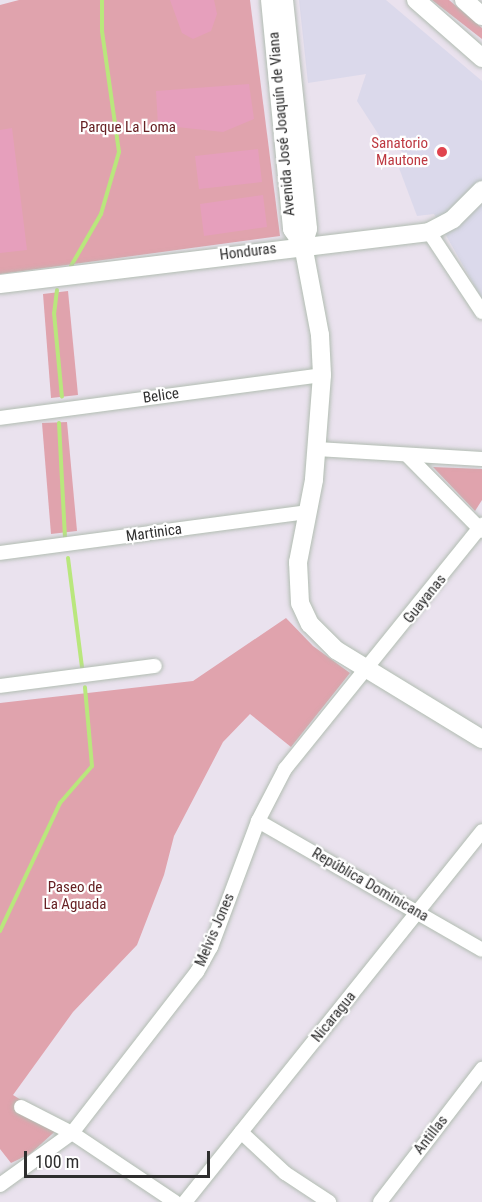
<!DOCTYPE html>
<html>
<head>
<meta charset="utf-8">
<style>
	body { margin:0 }
	#map { position:relative; width:482px; height:1202px; overflow:hidden; background:#eae2ee; font-family:"Roboto Condensed",sans-serif }
	div>[style] { position:absolute }
	.medical>* { inset:0; background:#dbd9eb }
	.green>* { inset:0; background:#e0a3ad }
	.pitch>* { inset:0; background:#e69fbc }
	.stream>* { height:4px; margin:-2px; padding:0 2px; transform-origin:2px; border-radius:2px; background:#b9e77d }
	.roads { filter:drop-shadow(0 0 2px #b2bdb2) drop-shadow(0 0 2px #b2bdb2) }
	.street>* { height:14px; margin:-7px; padding:0 7px; transform-origin:7px; border-radius:7px; background:#fff }
	.secondary>* { height:18px; margin:-9px; padding:0 9px; transform-origin:9px; border-radius:9px; background:#fff }
	.dots>* { width:16px; height:16px; translate:-50% -50%; box-sizing:border-box; border:3px solid #fff; border-radius:50% }
	span { translate:-50% -50%; white-space:nowrap; text-align:center; line-height:1.15; -webkit-text-stroke:4.5px #fff; paint-order:stroke }
	.street-label { font-size:15px; color:#2e2e2e }
	.park-label { font-size:15px; color:#672124 }
	.health-label { font-size:15px; color:#be3a42 }
	.right { translate:-100% -50%; text-align:right }
	.scale { position:absolute; left:24px; top:1151px; width:186px; height:27px; box-sizing:border-box; border:3px solid #2e2e2e; border-top:0; padding-left:8px; font-size:18px; line-height:21px; white-space:nowrap; color:#2e2e2e; -webkit-text-stroke:4px #fff; paint-order:stroke }
</style>
</head>
<body>
<div id="map">
	<div class="medical">
		<div style="clip-path:polygon(299px 0,386px 0,482px 81px,482px 299px,434px 214px,417px 216px,399px 168px,409px 161px,391px 137px,384px 143px,357px 101px,366px 74px,308px 83px)"></div>
	</div>
	<div class="green">
		<div style="clip-path:polygon(19px 0,250px 0,280px 236px,0 274px,0 5px)"></div>
		<div style="clip-path:polygon(432px 0,449px 0,482px 28px,482px 39px)"></div>
		<div style="clip-path:polygon(68px 291px,78px 395px,51px 398px,43px 294px)"></div>
		<div style="clip-path:polygon(67px 422px,77px 531px,51px 534px,42px 423px)"></div>
		<div style="clip-path:polygon(433px 467px,482px 469px,482px 500px,475px 511px)"></div>
		<div style="clip-path:polygon(286px 618px,313px 646px,350px 673px,291px 747px,250px 714px,223px 742px,174px 836px,164px 875px,137px 945px,73px 1012px,13px 1095px,62px 1125px,30px 1154px,11px 1163px,0 1149px,0 703px,193px 681px)"></div>
	</div>
	<div class="pitch">
		<div style="clip-path:polygon(170px 0,214px 0,217px 14px,211px 31px,193px 39px,182px 33px)"></div>
		<div style="clip-path:polygon(249px 84px,254px 119px,223px 132px,158px 125px,156px 91px)"></div>
		<div style="clip-path:polygon(12px 128px,27px 250px,0 253px,0 130px)"></div>
		<div style="clip-path:polygon(258px 149px,262px 182px,199px 189px,195px 156px)"></div>
		<div style="clip-path:polygon(263px 195px,267px 227px,204px 236px,200px 204px)"></div>
	</div>
	<div class="stream">
		<div style="left:71px;top:266px;width:60px;rotate:-60deg"></div>
		<div style="left:101px;top:214px;width:65px;rotate:-73.8deg"></div>
		<div style="left:119px;top:152px;width:122px;rotate:-98deg"></div>
		<div style="left:102px;top:31px;width:31px;rotate:-90deg"></div>
		<div style="left:57px;top:290px;width:23px;rotate:97deg"></div>
		<div style="left:54px;top:313px;width:84px;rotate:84.6deg"></div>
		<div style="left:59px;top:423px;width:115px;rotate:87deg"></div>
		<div style="left:68px;top:558px;width:110px;rotate:82.7deg"></div>
		<div style="left:0;top:931px;width:141px;rotate:-64.9deg"></div>
		<div style="left:60px;top:803px;width:49px;rotate:-49.1deg"></div>
		<div style="left:92px;top:766px;width:79px;rotate:-95.1deg"></div>
	</div>
	<div class="roads">
		<div class="street">
			<div style="left:429px;top:232px;width:96px;rotate:56.5deg"></div>
			<div style="left:0;top:418px;width:325px;rotate:-7.6deg"></div>
			<div style="left:317px;top:449px;width:165px;rotate:3.5deg"></div>
			<div style="left:408px;top:456px;width:105px;rotate:45.4deg"></div>
			<div style="left:0;top:553px;width:310px;rotate:-7.6deg"></div>
			<div style="left:0;top:686px;width:156px;rotate:-7.4deg"></div>
			<div style="left:258px;top:821px;width:258px;rotate:29.9deg"></div>
			<div style="left:21px;top:1107px;width:57px;rotate:27deg"></div>
			<div style="left:72px;top:1133px;width:124px;rotate:33.8deg"></div>
			<div style="left:241px;top:1132px;width:60px;rotate:43deg"></div>
			<div style="left:285px;top:1173px;width:53px;rotate:33.4deg"></div>
			<div style="left:0;top:1185px;width:89px;rotate:-35.8deg"></div>
			<div style="left:72px;top:1133px;width:204px;rotate:-52.2deg"></div>
			<div style="left:197px;top:972px;width:29px;rotate:-61deg"></div>
			<div style="left:211px;top:947px;width:134px;rotate:-69.5deg"></div>
			<div style="left:258px;top:821px;width:59px;rotate:-62.6deg"></div>
			<div style="left:285px;top:769px;width:314px;rotate:-51.1deg"></div>
			<div style="left:185px;top:1202px;width:475px;rotate:-51.3deg"></div>
			<div style="left:380px;top:1202px;width:168px;rotate:-52.5deg"></div>
		</div>
		<div class="secondary">
			<div style="left:270px;top:0;width:230px;rotate:84.5deg"></div>
			<div style="left:292px;top:229px;width:19px;rotate:55deg"></div>
			<div style="left:284px;top:0;width:230px;rotate:84deg"></div>
			<div style="left:308px;top:229px;width:17px;rotate:107deg"></div>
			<div style="left:303px;top:245px;width:92px;rotate:79.3deg"></div>
			<div style="left:320px;top:335px;width:40px;rotate:87.1deg"></div>
			<div style="left:322px;top:375px;width:105px;rotate:94.4deg"></div>
			<div style="left:314px;top:480px;width:84px;rotate:101deg"></div>
			<div style="left:298px;top:562px;width:41px;rotate:87.2deg"></div>
			<div style="left:300px;top:603px;width:23px;rotate:65deg"></div>
			<div style="left:310px;top:624px;width:37px;rotate:45deg"></div>
			<div style="left:336px;top:650px;width:171px;rotate:31.4deg"></div>
			<div style="left:416px;top:0;width:88px;rotate:41.3deg"></div>
			<div style="left:464px;top:0;width:24px;rotate:42deg"></div>
			<div style="left:0;top:284px;width:432px;rotate:-6.9deg"></div>
			<div style="left:429px;top:232px;width:27px;rotate:-28deg"></div>
			<div style="left:453px;top:219px;width:41px;rotate:-45deg"></div>
		</div>
	</div>
	<div class="dots">
		<div style="left:442px;top:152px;background:#e0444e"></div>
	</div>
	<div class="street-label">
		<span style="left:282px;top:124px;rotate:-95deg">Avenida José Joaquín de Viana</span>
		<span style="left:248px;top:252px;rotate:-7deg">Honduras</span>
		<span style="left:161px;top:396px;rotate:-8deg">Belice</span>
		<span style="left:154px;top:533px;rotate:-8deg">Martinica</span>
		<span style="left:425px;top:599px;rotate:-51deg">Guayanas</span>
		<span style="left:370px;top:885px;rotate:30deg">República Dominicana</span>
		<span style="left:215px;top:930px;rotate:-67deg">Melvis Jones</span>
		<span style="left:334px;top:1017px;rotate:-51deg">Nicaragua</span>
		<span style="left:431px;top:1135px;rotate:-52deg">Antillas</span>
	</div>
	<div class="park-label">
		<span style="left:128px;top:128px">Parque La Loma</span>
		<span style="left:75px;top:896px">Paseo de<br>La Aguada</span>
	</div>
	<div class="health-label">
		<span class="right" style="left:428px;top:152px">Sanatorio<br>Mautone</span>
	</div>
	<div class="scale">100 m</div>
</div>
</body>
</html>
